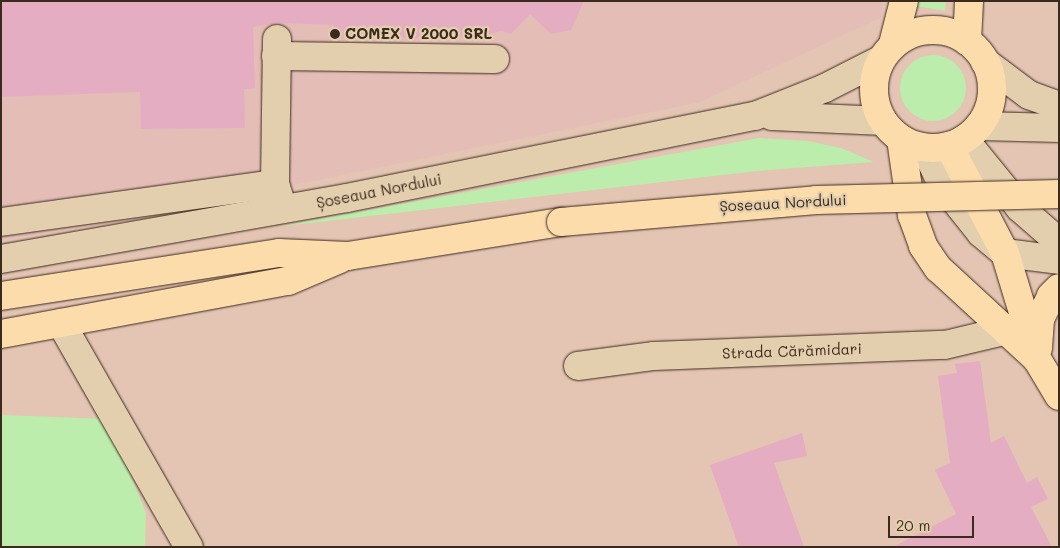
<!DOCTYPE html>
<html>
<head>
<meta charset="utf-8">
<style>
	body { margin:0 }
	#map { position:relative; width:1060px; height:548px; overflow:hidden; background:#e4c4b3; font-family:Mali,sans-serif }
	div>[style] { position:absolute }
	.built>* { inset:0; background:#e4bdb7 }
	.green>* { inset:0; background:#bcedac }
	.round { border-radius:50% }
	.building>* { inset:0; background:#e5adc1 }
	.roads { filter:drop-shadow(0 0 1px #3b2a1e) drop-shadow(0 0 1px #3b2a1e) }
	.minor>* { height:28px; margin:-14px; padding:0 14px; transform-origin:14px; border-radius:14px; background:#e3cead }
	.major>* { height:28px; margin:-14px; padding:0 14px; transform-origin:14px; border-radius:14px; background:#fddcac }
	.major>.ring { margin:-14px; padding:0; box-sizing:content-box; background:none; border:28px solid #fddcac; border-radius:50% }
	.bridges { filter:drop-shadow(0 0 1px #3b2a1e) drop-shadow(0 0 1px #3b2a1e) }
	.major-bridge>* { height:28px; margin:-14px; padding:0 14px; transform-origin:14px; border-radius:14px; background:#fddcac }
	.dots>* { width:14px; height:14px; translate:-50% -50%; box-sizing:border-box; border:2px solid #e3cead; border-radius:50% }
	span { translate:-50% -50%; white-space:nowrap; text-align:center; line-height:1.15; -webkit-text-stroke:4.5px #e3cead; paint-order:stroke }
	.poi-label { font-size:15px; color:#3b2a1e; font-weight:700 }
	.left { translate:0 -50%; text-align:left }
	.street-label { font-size:15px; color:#3b2a1e }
	.frame { position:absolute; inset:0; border:2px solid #3b2a1e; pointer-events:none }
	.scale { position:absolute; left:888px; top:516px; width:86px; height:22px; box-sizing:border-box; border:2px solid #3b2a1e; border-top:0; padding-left:6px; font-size:15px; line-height:18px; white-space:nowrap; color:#3b2a1e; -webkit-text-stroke:4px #e3cead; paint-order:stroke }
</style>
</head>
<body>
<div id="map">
	<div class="built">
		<div style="clip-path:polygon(1px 1px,884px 1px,882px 17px,700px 102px,146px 215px,1px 240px)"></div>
	</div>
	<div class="green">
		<div style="clip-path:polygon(918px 1px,946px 1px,945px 11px,917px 6px)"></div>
		<div class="round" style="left:900px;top:55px;width:66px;height:66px"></div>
		<div style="clip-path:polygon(759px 138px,808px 141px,841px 148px,874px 162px,757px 171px,276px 227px)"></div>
		<div style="clip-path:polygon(1px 415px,108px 419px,146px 513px,145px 547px,1px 547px)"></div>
	</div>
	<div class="building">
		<div style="clip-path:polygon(1px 1px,584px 1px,571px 30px,551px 34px,530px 14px,511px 34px,501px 31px,480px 37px,334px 38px,334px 25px,277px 23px,253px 27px,255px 88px,244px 89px,245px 128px,141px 129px,140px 92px,1px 97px)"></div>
		<div style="clip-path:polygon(980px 361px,991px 443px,1004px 436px,1027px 483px,1037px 477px,1048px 499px,1031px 507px,1052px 547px,893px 547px,956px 514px,935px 470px,950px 463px,938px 376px,957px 373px,955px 364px)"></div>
		<div style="clip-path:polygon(802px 433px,807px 456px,774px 463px,804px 547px,739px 547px,710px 465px)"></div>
	</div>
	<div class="roads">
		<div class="minor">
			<div style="left:276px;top:56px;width:219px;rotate:0.8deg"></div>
			<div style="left:985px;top:62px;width:55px;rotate:36.9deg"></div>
			<div style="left:1029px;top:95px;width:32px;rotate:20deg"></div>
			<div style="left:772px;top:116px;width:111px;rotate:2.6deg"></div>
			<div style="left:979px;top:126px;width:80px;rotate:1.4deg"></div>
			<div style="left:964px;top:139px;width:89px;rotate:50.9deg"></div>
			<div style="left:1020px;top:208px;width:52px;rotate:41.1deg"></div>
			<div style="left:925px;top:148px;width:40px;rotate:65deg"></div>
			<div style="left:942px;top:184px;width:63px;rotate:51.5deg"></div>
			<div style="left:981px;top:233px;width:31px;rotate:40deg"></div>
			<div style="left:1005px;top:253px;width:54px;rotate:7.4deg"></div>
			<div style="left:275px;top:184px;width:145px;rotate:-89.2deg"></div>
			<div style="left:1px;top:222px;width:277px;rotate:-7.9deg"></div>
			<div style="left:275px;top:184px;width:26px;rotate:72deg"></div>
			<div style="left:1px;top:259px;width:351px;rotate:-10deg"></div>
			<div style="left:347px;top:198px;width:416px;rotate:-11.4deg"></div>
			<div style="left:755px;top:116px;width:75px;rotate:-21.8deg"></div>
			<div style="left:825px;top:88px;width:62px;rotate:-27deg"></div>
			<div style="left:61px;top:323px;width:258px;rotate:60.3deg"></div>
			<div style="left:578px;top:366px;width:77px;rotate:-7.5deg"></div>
			<div style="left:654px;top:356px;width:291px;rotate:-2.2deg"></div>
			<div style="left:945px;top:345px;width:61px;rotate:-13.3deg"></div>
		</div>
		<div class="major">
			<div class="ring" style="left:874px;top:30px;width:90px;height:90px"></div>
			<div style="left:967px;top:41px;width:40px;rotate:-87.1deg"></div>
			<div style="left:893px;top:44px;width:44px;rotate:-75.7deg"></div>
			<div style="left:901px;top:139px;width:77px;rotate:81.8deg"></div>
			<div style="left:912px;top:215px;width:33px;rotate:70deg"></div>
			<div style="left:923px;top:246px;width:27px;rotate:56deg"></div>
			<div style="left:938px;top:268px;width:134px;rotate:42.6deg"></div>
			<div style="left:949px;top:146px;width:121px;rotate:62.4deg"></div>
			<div style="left:1005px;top:253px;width:111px;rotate:73.2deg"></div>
			<div style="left:1037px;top:359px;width:43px;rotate:59.3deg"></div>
			<div style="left:1px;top:296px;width:281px;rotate:-8.8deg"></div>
			<div style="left:279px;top:253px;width:69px;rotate:2.5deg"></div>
			<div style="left:348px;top:256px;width:216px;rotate:-9.1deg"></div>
			<div style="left:1px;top:334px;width:292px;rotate:-10.5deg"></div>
			<div style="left:288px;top:281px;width:56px;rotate:-22.9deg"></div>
			<div style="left:1038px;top:348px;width:29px;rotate:-86deg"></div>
			<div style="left:1040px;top:319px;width:25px;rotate:-64deg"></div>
			<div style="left:1051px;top:296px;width:11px;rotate:-45deg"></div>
		</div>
	</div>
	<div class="bridges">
		<div class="major-bridge">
			<div style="left:561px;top:222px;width:256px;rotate:-4.9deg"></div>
			<div style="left:816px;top:200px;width:243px;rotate:-1.4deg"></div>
		</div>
	</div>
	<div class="dots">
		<div style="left:335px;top:34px;background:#3b2a1e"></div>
	</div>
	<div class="poi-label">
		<span class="left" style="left:345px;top:34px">COMEX V 2000 SRL</span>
	</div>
	<div class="street-label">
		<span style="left:379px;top:191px;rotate:-11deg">Șoseaua Nordului</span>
		<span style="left:783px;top:203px;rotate:-3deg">Șoseaua Nordului</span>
		<span style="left:792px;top:351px;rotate:-2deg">Strada Cărămidari</span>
	</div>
	<div class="frame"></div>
	<div class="scale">20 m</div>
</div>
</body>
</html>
